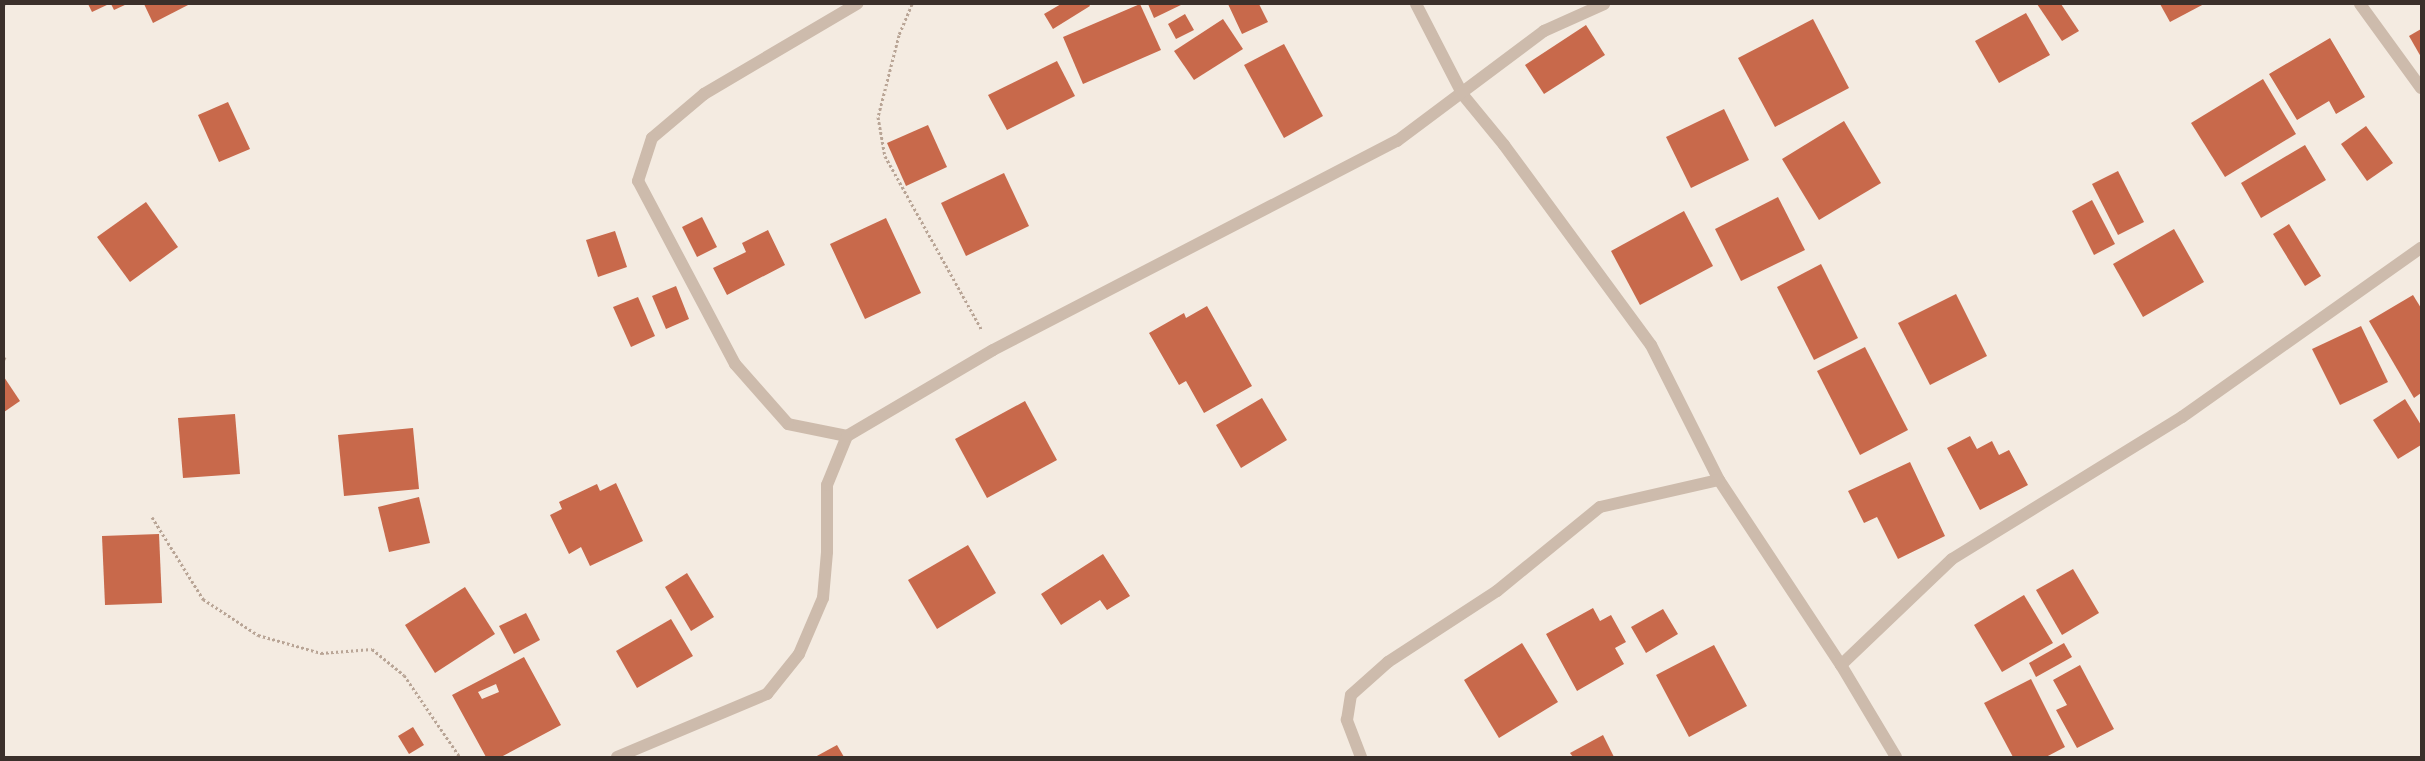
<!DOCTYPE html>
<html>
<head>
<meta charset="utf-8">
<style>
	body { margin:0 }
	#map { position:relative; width:2425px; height:761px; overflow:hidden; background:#f4ebe1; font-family:Figtree,sans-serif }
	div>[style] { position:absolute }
	.building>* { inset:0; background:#c8694b }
	.path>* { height:3px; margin-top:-1.5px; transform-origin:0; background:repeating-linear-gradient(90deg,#b9a596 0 2.5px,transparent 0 5px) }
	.minor>* { height:12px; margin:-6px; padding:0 6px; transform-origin:6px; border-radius:6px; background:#cdbbac }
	span { translate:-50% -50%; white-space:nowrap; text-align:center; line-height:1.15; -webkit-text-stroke:4px #fbf5ee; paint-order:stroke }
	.frame { position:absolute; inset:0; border:5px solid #3b302b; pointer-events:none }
</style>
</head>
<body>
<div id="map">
	<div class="building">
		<div style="clip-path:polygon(88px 4px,109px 4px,92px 12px)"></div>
		<div style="clip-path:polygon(111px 4px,127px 4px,114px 10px)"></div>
		<div style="clip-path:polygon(144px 4px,190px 4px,153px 23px)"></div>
		<div style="clip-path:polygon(1061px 4px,1089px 4px,1090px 6px,1053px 29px,1044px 14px)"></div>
		<div style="clip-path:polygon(1140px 4px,1161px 50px,1083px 84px,1063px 37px)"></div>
		<div style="clip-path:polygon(1148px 4px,1183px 4px,1154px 18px)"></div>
		<div style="clip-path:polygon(1228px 4px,1259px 4px,1268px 22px,1242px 34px)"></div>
		<div style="clip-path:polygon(2037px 4px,2061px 4px,2079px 31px,2062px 41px)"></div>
		<div style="clip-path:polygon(2160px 4px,2204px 4px,2170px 22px)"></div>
		<div style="clip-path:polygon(2026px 13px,2050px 55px,1999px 83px,1975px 41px)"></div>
		<div style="clip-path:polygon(1185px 14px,1194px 30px,1176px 39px,1168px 24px)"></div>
		<div style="clip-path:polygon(1223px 19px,1243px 49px,1194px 80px,1174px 51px)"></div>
		<div style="clip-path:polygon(1813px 19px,1849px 88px,1775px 127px,1738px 58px)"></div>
		<div style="clip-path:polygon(1586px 25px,1605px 55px,1544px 94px,1525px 65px)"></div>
		<div style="clip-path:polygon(2421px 29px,2421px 57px,2409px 36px)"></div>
		<div style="clip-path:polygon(2330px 38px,2365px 97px,2336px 114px,2329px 101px,2297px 120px,2269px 74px)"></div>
		<div style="clip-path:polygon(1284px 44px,1323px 116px,1284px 138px,1244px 65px)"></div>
		<div style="clip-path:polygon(1057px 61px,1075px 96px,1007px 130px,988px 95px)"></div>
		<div style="clip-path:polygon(2263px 79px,2296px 134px,2225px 177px,2191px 123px)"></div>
		<div style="clip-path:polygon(228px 102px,250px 149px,219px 162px,198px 115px)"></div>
		<div style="clip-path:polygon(1724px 109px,1749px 160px,1691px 188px,1666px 137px)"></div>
		<div style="clip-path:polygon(1844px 121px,1881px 183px,1819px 220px,1782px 159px)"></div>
		<div style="clip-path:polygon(928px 125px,947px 167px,906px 186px,887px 143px)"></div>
		<div style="clip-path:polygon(2366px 126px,2393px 163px,2367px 181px,2341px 144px)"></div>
		<div style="clip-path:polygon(2305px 145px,2326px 180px,2261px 218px,2241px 183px)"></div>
		<div style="clip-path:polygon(2118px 171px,2144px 222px,2118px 235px,2092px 184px)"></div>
		<div style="clip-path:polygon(1004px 173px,1029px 226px,966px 256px,941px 203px)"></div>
		<div style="clip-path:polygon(1778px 197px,1805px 250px,1741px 281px,1715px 229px)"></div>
		<div style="clip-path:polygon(2092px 200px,2115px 244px,2094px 255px,2072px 211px)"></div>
		<div style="clip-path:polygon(146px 202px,178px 247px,130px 282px,97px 237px)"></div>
		<div style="clip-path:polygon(1684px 211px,1713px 266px,1640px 305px,1611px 251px)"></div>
		<div style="clip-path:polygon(702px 217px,717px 247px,697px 257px,682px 227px)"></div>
		<div style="clip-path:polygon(886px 218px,921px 293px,865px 319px,830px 244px)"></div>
		<div style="clip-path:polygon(2289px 224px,2321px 276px,2305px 286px,2273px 234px)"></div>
		<div style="clip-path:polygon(2174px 229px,2204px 282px,2143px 317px,2113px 264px)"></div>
		<div style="clip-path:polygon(768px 230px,785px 265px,727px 295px,713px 268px,746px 252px,742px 243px)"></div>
		<div style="clip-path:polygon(615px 231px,627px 267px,598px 277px,586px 240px)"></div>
		<div style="clip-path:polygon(1821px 264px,1858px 338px,1814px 360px,1777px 287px)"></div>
		<div style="clip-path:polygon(676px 286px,689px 319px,666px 329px,652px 296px)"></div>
		<div style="clip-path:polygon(1956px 294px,1987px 356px,1930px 385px,1898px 323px)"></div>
		<div style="clip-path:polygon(2413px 295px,2421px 308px,2421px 393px,2414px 398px,2369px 321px)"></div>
		<div style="clip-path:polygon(638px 297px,655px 336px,631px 347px,613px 307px)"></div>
		<div style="clip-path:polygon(1207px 306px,1252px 386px,1204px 413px,1186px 381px,1179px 385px,1149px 333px,1184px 313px,1186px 318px)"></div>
		<div style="clip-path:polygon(2361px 326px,2388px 382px,2340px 405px,2312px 349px)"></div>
		<div style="clip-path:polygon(1865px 347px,1908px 430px,1860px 455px,1817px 371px)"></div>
		<div style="clip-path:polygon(4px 377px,20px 401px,4px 412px)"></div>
		<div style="clip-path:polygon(1262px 398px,1287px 440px,1241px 468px,1216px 425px)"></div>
		<div style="clip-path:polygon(2405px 399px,2421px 425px,2421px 445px,2398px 459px,2373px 420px)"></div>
		<div style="clip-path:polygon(1025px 401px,1057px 460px,987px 498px,955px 439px)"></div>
		<div style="clip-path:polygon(235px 414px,240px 474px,183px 478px,178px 418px)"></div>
		<div style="clip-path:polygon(413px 428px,419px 489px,344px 496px,338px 435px)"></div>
		<div style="clip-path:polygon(1970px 436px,1977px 449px,1992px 441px,1999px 455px,2009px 450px,2028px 485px,1980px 510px,1947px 448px)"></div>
		<div style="clip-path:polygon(1910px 462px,1945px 536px,1898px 559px,1877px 517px,1864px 523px,1848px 491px)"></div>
		<div style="clip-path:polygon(616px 483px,643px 541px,590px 566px,581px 547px,569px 554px,550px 515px,562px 509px,559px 502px,597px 484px,600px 491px)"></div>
		<div style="clip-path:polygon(419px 497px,430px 543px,389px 552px,378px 507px)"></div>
		<div style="clip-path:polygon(159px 534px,162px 603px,105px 605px,102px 536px)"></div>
		<div style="clip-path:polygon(968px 545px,996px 593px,937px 629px,908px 580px)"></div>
		<div style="clip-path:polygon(1103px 554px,1130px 596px,1107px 610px,1100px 600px,1061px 625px,1041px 594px)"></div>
		<div style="clip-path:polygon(2073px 569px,2099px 613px,2062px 635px,2036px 590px)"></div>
		<div style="clip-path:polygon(687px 573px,714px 617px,691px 631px,665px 587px)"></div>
		<div style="clip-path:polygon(465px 587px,495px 634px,435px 673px,405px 625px)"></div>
		<div style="clip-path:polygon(2024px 595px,2053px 643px,2002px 672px,1974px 625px)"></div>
		<div style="clip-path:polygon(1593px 608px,1600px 621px,1611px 615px,1626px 642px,1615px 648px,1624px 664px,1577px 691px,1546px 634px)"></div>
		<div style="clip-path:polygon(1663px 609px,1678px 634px,1646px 653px,1631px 627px)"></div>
		<div style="clip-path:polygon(526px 613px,540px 640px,514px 654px,499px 626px)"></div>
		<div style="clip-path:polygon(671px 619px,693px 656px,637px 688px,616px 651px)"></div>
		<div style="clip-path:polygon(1522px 643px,1558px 702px,1499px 738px,1464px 680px)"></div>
		<div style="clip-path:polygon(2064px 643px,2072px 657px,2036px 677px,2029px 663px)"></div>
		<div style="clip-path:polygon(1714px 645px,1747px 706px,1689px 737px,1656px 675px)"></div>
		<div style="clip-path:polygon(evenodd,524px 657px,561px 725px,501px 757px,486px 757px,452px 695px,524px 657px,496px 684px,499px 692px,482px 699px,478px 692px,496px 684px)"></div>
		<div style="clip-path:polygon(2080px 665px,2114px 729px,2077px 748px,2056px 710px,2067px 705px,2053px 680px)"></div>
		<div style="clip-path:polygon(2031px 679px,2065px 747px,2046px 757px,2013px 757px,1984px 703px)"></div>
		<div style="clip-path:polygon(413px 727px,424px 745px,409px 754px,398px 736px)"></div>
		<div style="clip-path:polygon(1603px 735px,1614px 757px,1573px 757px,1570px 753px)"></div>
		<div style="clip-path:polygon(837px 745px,844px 757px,815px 757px)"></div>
	</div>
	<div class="path">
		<div style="left:912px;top:4px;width:34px;rotate:113deg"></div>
		<div style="left:899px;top:35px;width:85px;rotate:104.4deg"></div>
		<div style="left:878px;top:117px;width:40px;rotate:80deg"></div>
		<div style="left:885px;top:156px;width:199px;rotate:60.9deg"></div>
		<div style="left:4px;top:5px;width:1px;rotate:-45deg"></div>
		<div style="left:4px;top:358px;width:2px;rotate:27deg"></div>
		<div style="left:152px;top:517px;width:97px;rotate:58.1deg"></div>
		<div style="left:203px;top:599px;width:66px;rotate:33.2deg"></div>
		<div style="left:258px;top:635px;width:66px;rotate:15.9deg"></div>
		<div style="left:321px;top:653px;width:51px;rotate:-4.5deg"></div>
		<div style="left:372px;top:649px;width:41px;rotate:39.1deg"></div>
		<div style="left:404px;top:675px;width:99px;rotate:55.7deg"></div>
	</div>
	<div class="minor">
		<div style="left:1416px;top:4px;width:102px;rotate:62.7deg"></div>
		<div style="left:1463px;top:95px;width:65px;rotate:50.6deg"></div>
		<div style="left:1504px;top:145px;width:248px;rotate:53.7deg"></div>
		<div style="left:1651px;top:345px;width:151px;rotate:63.3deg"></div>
		<div style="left:1719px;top:480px;width:222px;rotate:56.6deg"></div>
		<div style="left:1841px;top:665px;width:107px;rotate:59.1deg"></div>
		<div style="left:2360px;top:4px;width:104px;rotate:54deg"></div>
		<div style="left:847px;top:436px;width:60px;rotate:-168.5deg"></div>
		<div style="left:788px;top:424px;width:80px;rotate:-131.5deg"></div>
		<div style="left:735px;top:364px;width:207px;rotate:-117.9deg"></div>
		<div style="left:638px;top:181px;width:45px;rotate:-72deg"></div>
		<div style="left:652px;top:138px;width:68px;rotate:-40.2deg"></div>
		<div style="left:704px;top:94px;width:178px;rotate:-30.5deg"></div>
		<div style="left:1841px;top:665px;width:153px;rotate:-43.7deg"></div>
		<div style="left:1952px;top:559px;width:270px;rotate:-31.7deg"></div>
		<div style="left:2182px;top:417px;width:293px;rotate:-35.3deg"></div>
		<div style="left:617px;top:757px;width:163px;rotate:-22.8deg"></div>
		<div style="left:767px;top:694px;width:51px;rotate:-51.3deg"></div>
		<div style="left:799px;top:654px;width:61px;rotate:-66.8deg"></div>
		<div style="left:823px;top:598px;width:46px;rotate:-85deg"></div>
		<div style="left:827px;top:552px;width:67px;rotate:-90deg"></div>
		<div style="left:827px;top:485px;width:53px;rotate:-67.8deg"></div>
		<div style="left:847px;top:436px;width:169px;rotate:-30.5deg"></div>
		<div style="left:993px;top:350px;width:455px;rotate:-27.4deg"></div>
		<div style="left:1397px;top:141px;width:184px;rotate:-36.8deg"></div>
		<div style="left:1544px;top:31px;width:66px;rotate:-24.2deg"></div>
		<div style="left:1361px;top:757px;width:40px;rotate:-111deg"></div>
		<div style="left:1347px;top:720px;width:25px;rotate:-81deg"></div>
		<div style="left:1351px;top:695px;width:50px;rotate:-41.7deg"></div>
		<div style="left:1388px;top:662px;width:130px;rotate:-33.1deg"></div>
		<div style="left:1497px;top:591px;width:133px;rotate:-39.2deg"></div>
		<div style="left:1600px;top:507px;width:122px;rotate:-12.8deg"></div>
	</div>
	<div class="frame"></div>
</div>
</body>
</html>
